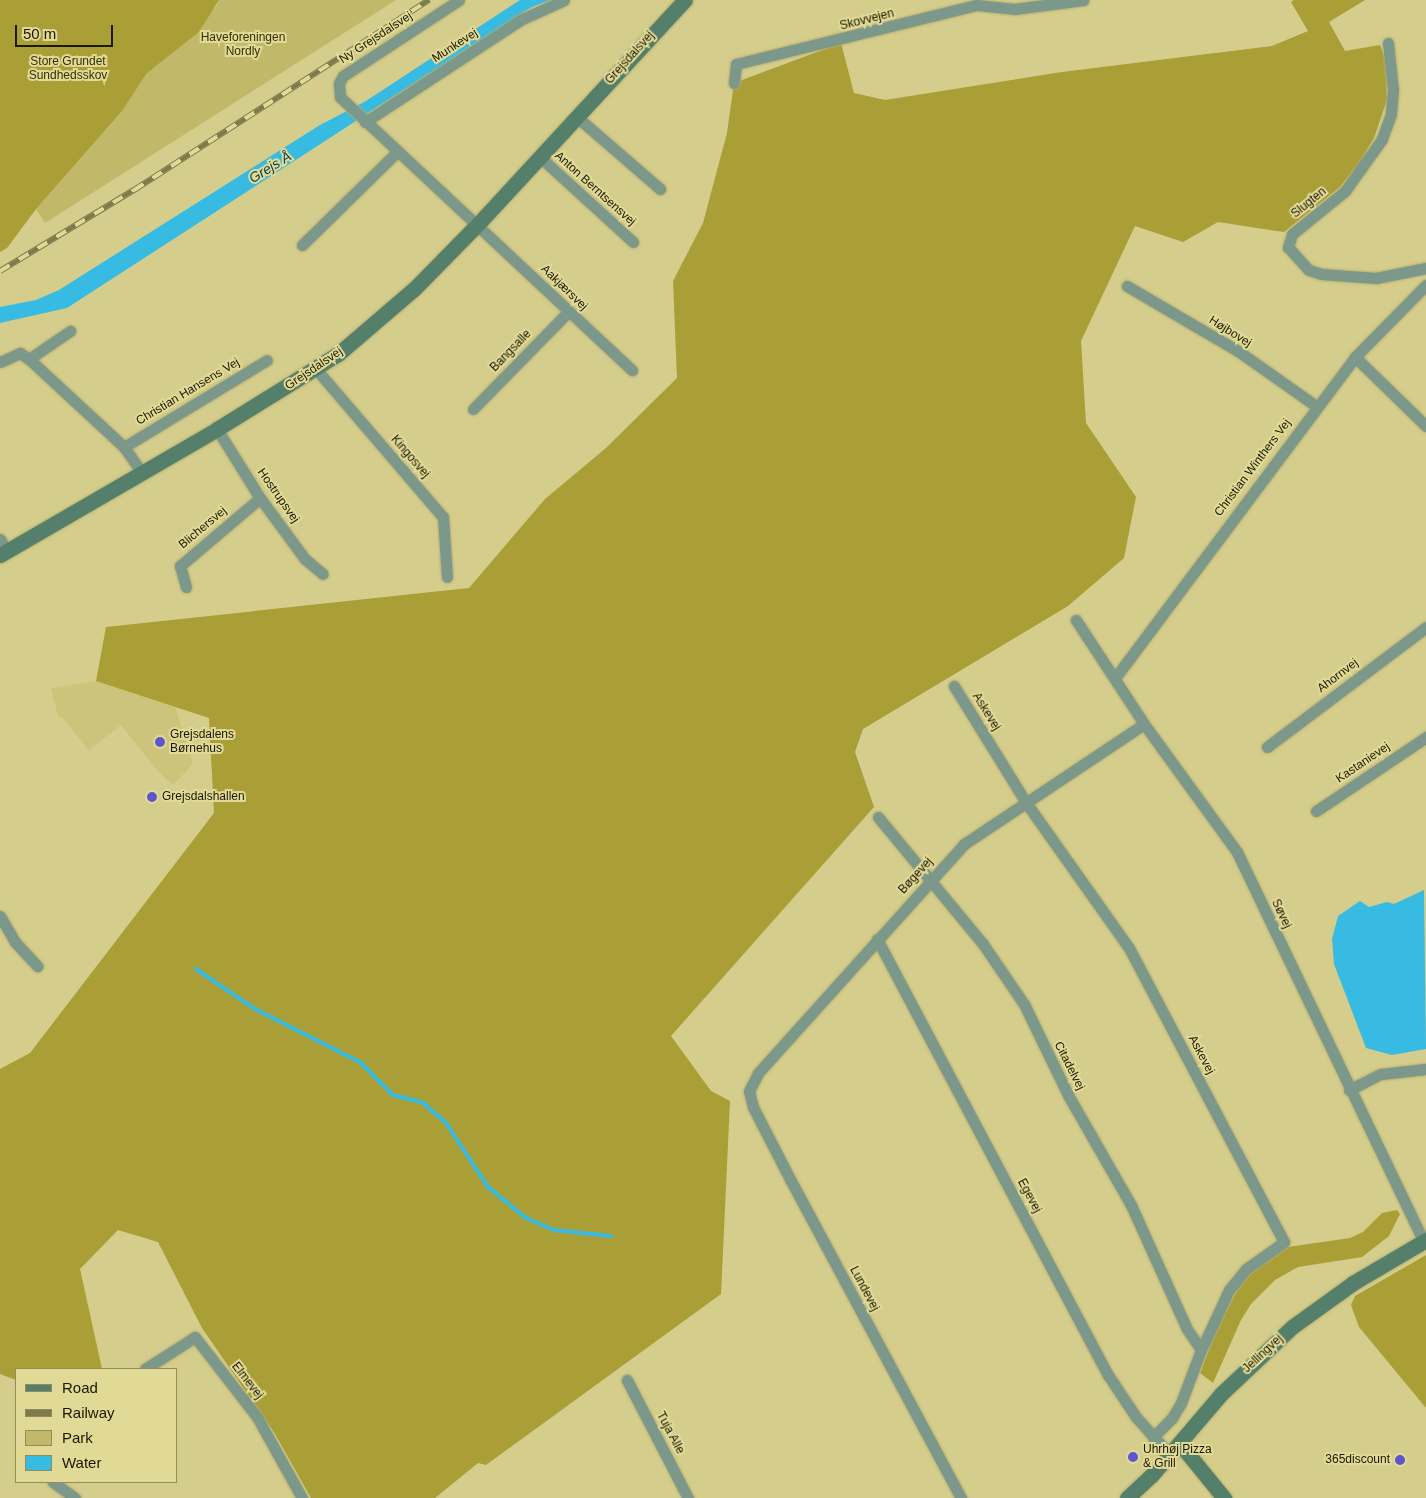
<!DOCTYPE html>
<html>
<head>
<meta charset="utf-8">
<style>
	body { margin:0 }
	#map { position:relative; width:1426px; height:1498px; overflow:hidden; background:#d4cd8b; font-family:Arial,sans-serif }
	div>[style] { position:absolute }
	.built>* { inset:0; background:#ccc47a }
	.green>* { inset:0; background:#c1b969 }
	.forest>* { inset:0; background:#aa9e36 }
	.water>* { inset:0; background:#37bbe2 }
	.stream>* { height:4px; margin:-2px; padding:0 2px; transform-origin:2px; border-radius:2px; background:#37bbe2 }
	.roads { filter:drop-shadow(0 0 1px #b3ac72) drop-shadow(0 0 1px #b3ac72) }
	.street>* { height:11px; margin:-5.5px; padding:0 5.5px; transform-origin:5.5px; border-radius:5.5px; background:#7c988a }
	.secondary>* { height:15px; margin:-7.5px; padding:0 7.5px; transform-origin:7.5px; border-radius:7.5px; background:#54806b }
	.rail>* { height:5.5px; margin-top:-2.75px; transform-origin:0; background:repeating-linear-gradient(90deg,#e1da97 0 11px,#7f7a4b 0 22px); box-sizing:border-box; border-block:1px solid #7f7a4b }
	.dots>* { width:14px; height:14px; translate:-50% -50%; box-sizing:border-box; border:2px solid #e1da97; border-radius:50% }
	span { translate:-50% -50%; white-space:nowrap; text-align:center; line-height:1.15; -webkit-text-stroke:4px #e1da97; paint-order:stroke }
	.street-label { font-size:12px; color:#1b1800 }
	.park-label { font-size:12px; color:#353003 }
	.poi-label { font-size:12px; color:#1b1800 }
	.left { translate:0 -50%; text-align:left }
	.right { translate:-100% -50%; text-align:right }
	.water-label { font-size:14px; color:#053f4f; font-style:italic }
	.legend { position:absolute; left:15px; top:1368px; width:162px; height:115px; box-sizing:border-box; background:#e1da97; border:1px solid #928c5b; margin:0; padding:6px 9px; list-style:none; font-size:15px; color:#1b1800 }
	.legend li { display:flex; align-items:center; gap:10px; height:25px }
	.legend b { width:25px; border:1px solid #928c5b }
	.scale { position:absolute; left:15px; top:25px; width:98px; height:22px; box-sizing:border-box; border:2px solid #1b1800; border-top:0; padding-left:6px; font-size:15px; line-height:18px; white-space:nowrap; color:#1b1800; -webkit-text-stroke:4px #e1da97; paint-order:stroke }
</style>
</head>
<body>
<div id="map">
	<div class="built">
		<div style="clip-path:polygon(96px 681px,175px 707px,193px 764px,173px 785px,156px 769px,121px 725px,89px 750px,62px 717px,58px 716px,51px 688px)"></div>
	</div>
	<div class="green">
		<div style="clip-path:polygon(219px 0,396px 0,45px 223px,36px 209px,122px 111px,147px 73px,216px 7px)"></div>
	</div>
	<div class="forest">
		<div style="clip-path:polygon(0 0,219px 0,199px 32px,147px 73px,122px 111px,36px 209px,7px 248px,0 252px)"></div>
		<div style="clip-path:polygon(1294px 0,1365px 0,1329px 22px,1345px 51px,1380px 45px,1386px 62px,1387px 100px,1374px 138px,1358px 165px,1340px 187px,1284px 232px,1218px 222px,1183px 242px,1135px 226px,1081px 341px,1086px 423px,1136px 497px,1124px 558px,1068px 606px,863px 729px,855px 752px,874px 807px,671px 1036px,711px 1091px,730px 1101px,721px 1294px,486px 1465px,478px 1463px,435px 1498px,311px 1498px,275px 1434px,202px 1328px,158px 1242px,118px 1230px,80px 1269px,102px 1369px,16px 1369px,16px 1380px,0 1374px,0 1069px,30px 1053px,214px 813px,209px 718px,96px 681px,106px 627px,469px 588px,545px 499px,606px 448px,677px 378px,673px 281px,703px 223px,727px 133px,734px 83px,841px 43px,854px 93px,885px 100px,1062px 72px,1272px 46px,1308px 31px,1291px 2px)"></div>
		<div style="clip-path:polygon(1397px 1210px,1400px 1214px,1389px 1236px,1362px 1257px,1298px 1267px,1275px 1280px,1251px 1304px,1241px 1320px,1213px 1383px,1200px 1373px,1217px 1328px,1242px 1281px,1256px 1268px,1288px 1247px,1350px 1238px,1363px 1232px,1382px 1213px)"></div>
		<div style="clip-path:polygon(1426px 1255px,1426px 1408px,1359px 1327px,1351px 1305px,1355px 1296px)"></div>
	</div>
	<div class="water">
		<div style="clip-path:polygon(520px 0,551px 0,532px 7px,67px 308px,0 323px,0 307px,36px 300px,59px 290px,320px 125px,366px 101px)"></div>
		<div style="clip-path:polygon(1424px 890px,1426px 1049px,1392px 1055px,1366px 1048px,1334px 964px,1332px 939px,1338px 916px,1360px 901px,1369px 907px,1387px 902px,1394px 904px)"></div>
	</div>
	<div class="stream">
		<div style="left:196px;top:969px;width:71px;rotate:34.1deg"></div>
		<div style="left:255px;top:1009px;width:118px;rotate:26.8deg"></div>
		<div style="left:360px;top:1062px;width:47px;rotate:45deg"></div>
		<div style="left:393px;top:1095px;width:30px;rotate:14deg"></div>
		<div style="left:422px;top:1102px;width:32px;rotate:41deg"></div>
		<div style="left:446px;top:1123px;width:77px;rotate:56.7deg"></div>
		<div style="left:488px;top:1187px;width:49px;rotate:39.2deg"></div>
		<div style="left:526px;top:1218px;width:30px;rotate:23deg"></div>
		<div style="left:554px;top:1230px;width:57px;rotate:6deg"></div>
	</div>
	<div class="roads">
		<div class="street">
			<div style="left:459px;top:0;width:139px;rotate:146.8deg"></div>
			<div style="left:343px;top:76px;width:8px;rotate:120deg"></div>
			<div style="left:339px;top:83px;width:14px;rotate:86deg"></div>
			<div style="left:340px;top:97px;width:400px;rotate:43.1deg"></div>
			<div style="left:1388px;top:43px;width:47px;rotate:83.9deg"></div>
			<div style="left:1393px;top:90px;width:24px;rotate:95deg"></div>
			<div style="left:1391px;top:114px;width:27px;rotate:110deg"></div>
			<div style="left:1382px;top:139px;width:64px;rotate:125.4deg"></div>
			<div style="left:1345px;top:191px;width:68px;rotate:140.9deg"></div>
			<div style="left:1292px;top:234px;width:14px;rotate:107deg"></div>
			<div style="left:1288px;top:247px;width:31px;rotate:48deg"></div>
			<div style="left:1309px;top:270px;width:13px;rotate:18deg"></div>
			<div style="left:1321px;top:274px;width:55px;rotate:4.2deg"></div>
			<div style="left:1376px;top:278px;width:51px;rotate:-11.3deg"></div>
			<div style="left:734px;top:83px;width:19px;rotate:-84deg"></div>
			<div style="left:736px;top:64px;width:248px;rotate:-13.8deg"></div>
			<div style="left:977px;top:5px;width:37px;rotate:6deg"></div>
			<div style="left:1014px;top:9px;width:70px;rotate:-7.4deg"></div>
			<div style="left:577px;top:117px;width:110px;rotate:40.9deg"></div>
			<div style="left:365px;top:122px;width:186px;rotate:-33.3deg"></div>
			<div style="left:520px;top:20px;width:48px;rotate:-24.4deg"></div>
			<div style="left:540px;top:157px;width:126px;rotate:42.4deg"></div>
			<div style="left:302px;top:245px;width:133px;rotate:-44.4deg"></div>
			<div style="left:1127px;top:286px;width:129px;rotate:30.4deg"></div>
			<div style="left:1238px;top:351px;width:95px;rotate:35.2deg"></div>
			<div style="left:1355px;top:357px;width:99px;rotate:44.2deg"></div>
			<div style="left:29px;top:359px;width:50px;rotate:-34.3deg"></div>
			<div style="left:0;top:362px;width:22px;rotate:-24deg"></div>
			<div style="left:20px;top:353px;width:11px;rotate:34deg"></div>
			<div style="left:29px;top:359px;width:129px;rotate:42.8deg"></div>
			<div style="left:124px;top:447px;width:32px;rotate:55deg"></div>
			<div style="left:316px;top:369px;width:195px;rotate:49.4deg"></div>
			<div style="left:443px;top:517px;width:60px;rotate:86.2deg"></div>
			<div style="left:473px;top:409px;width:136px;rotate:-45.6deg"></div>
			<div style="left:217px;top:429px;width:81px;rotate:58.1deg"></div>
			<div style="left:260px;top:498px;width:76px;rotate:53.6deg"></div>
			<div style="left:305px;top:559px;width:23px;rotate:40deg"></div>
			<div style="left:124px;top:447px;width:167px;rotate:-31.3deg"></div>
			<div style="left:0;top:539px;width:14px;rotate:60deg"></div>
			<div style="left:186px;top:587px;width:22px;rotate:-106deg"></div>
			<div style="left:180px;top:566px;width:105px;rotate:-40.4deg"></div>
			<div style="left:1076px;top:620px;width:124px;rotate:56.8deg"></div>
			<div style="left:1144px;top:724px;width:158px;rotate:54deg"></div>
			<div style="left:1237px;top:852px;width:433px;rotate:64.4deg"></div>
			<div style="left:1115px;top:678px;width:401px;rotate:-53.2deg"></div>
			<div style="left:1355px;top:357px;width:101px;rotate:-45.4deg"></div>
			<div style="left:954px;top:686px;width:139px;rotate:58.3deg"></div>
			<div style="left:1027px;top:804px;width:176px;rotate:54.7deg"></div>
			<div style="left:1129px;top:948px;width:332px;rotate:62.2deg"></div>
			<div style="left:1284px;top:1242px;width:47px;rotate:144.6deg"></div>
			<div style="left:1246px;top:1269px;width:27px;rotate:129deg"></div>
			<div style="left:1229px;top:1290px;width:66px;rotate:115deg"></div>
			<div style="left:1201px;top:1350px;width:57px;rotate:110.7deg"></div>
			<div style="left:1181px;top:1403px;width:17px;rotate:121deg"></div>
			<div style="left:1172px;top:1418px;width:27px;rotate:135deg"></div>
			<div style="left:1267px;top:747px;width:199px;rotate:-37deg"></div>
			<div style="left:1316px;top:811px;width:133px;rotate:-33.9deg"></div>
			<div style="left:878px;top:817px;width:165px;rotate:50.4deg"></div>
			<div style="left:983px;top:944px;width:73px;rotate:55.7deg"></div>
			<div style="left:1024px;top:1004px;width:101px;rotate:64.2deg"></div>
			<div style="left:1068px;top:1095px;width:127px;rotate:60.2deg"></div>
			<div style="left:1131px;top:1205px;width:136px;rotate:65.7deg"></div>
			<div style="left:1187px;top:1329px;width:25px;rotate:56deg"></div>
			<div style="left:0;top:916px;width:30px;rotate:60deg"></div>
			<div style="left:15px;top:942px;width:33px;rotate:47deg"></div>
			<div style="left:877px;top:939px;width:493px;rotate:62.1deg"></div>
			<div style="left:1108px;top:1375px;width:50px;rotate:56.3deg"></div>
			<div style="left:1136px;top:1417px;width:51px;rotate:48.2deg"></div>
			<div style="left:1349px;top:1090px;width:36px;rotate:-27deg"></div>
			<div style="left:1381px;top:1074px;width:45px;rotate:-6.3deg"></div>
			<div style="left:145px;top:1369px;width:59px;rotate:-32.6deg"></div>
			<div style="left:195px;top:1337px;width:101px;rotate:52.2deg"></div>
			<div style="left:257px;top:1417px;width:93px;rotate:60.9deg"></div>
			<div style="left:627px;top:1380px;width:133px;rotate:62.7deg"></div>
			<div style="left:53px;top:1482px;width:27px;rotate:36deg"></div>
			<div style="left:961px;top:1498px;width:360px;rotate:-118.2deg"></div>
			<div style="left:791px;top:1181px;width:83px;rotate:-117.2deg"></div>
			<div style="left:753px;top:1107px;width:16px;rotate:-104deg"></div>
			<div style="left:749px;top:1091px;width:20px;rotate:-63deg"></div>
			<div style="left:758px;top:1073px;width:308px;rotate:-48deg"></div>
			<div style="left:964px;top:844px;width:216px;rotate:-33.7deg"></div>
		</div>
		<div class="secondary">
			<div style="left:0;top:555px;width:251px;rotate:-30.1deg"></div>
			<div style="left:217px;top:429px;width:142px;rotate:-31.8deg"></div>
			<div style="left:338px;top:354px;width:101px;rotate:-40.6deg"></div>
			<div style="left:415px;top:288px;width:90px;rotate:-45.5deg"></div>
			<div style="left:478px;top:224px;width:305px;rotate:-47.3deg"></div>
			<div style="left:1180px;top:1444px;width:70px;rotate:50.8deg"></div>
			<div style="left:1127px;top:1498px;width:33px;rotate:-43deg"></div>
			<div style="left:1151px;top:1476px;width:109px;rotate:-49.5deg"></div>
			<div style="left:1222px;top:1393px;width:96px;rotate:-43.3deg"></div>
			<div style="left:1292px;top:1327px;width:75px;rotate:-35.8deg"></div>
			<div style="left:1353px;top:1283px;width:85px;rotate:-30.5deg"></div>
		</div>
	</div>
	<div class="rail">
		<div style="left:0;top:271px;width:157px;rotate:-31.2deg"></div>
		<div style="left:134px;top:190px;width:351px;rotate:-32.8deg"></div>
	</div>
	<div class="dots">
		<div style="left:160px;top:742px;background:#6054cc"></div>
		<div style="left:152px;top:797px;background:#6054cc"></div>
		<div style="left:1133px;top:1457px;background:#6054cc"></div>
		<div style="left:1400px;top:1460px;background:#6054cc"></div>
	</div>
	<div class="street-label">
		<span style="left:867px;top:20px;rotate:-14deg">Skovvejen</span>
		<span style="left:376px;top:38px;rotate:-33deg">Ny Grejsdalsvej</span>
		<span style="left:455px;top:46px;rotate:-33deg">Munkevej</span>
		<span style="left:630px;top:58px;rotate:-48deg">Grejsdalsvej</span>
		<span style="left:595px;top:189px;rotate:42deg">Anton Berntsensvej</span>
		<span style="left:1309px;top:203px;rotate:-39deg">Slugten</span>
		<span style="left:564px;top:288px;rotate:44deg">Aakjærsvej</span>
		<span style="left:1230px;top:332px;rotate:32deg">Højbovej</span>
		<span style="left:511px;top:351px;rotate:-46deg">Bangsalle</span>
		<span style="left:314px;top:369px;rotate:-34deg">Grejsdalsvej</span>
		<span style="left:188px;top:392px;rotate:-31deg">Christian Hansens Vej</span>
		<span style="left:410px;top:457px;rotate:49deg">Kingosvej</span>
		<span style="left:1253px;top:468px;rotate:-53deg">Christian Winthers Vej</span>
		<span style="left:278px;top:496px;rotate:55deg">Hostrupsvej</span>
		<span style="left:203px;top:528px;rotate:-40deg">Blichersvej</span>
		<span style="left:1338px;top:676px;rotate:-37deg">Ahornvej</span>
		<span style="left:986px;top:712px;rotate:58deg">Askevej</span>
		<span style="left:1363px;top:763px;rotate:-34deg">Kastanievej</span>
		<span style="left:916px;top:876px;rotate:-48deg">Bøgevej</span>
		<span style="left:1281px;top:914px;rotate:65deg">Søvej</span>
		<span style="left:1201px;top:1055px;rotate:62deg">Askevej</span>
		<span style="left:1069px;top:1066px;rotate:63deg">Citadelvej</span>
		<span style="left:1029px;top:1196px;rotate:62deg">Egevej</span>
		<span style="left:864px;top:1289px;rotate:62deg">Lundevej</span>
		<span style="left:1263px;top:1354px;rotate:-43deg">Jellingvej</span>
		<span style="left:247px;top:1381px;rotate:52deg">Elmevej</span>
		<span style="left:670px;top:1433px;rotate:62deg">Tuja Alle</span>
	</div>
	<div class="park-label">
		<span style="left:243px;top:45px">Haveforeningen<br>Nordly</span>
		<span style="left:68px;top:69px">Store Grundet<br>Sundhedsskov</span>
	</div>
	<div class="poi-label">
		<span class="left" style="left:170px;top:742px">Grejsdalens<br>Børnehus</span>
		<span class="left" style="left:162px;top:797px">Grejsdalshallen</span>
		<span class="left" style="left:1143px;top:1457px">Uhrhøj Pizza<br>&amp; Grill</span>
		<span class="right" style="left:1390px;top:1460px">365discount</span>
	</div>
	<div class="water-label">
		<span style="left:270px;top:167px;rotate:-32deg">Grejs Å</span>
	</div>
	<ul class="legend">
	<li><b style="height:6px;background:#54806b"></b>Road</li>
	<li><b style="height:6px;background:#7f7a4b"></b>Railway</li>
	<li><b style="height:14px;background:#c1b969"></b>Park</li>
	<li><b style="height:14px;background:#37bbe2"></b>Water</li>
	</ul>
	<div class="scale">50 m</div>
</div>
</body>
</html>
